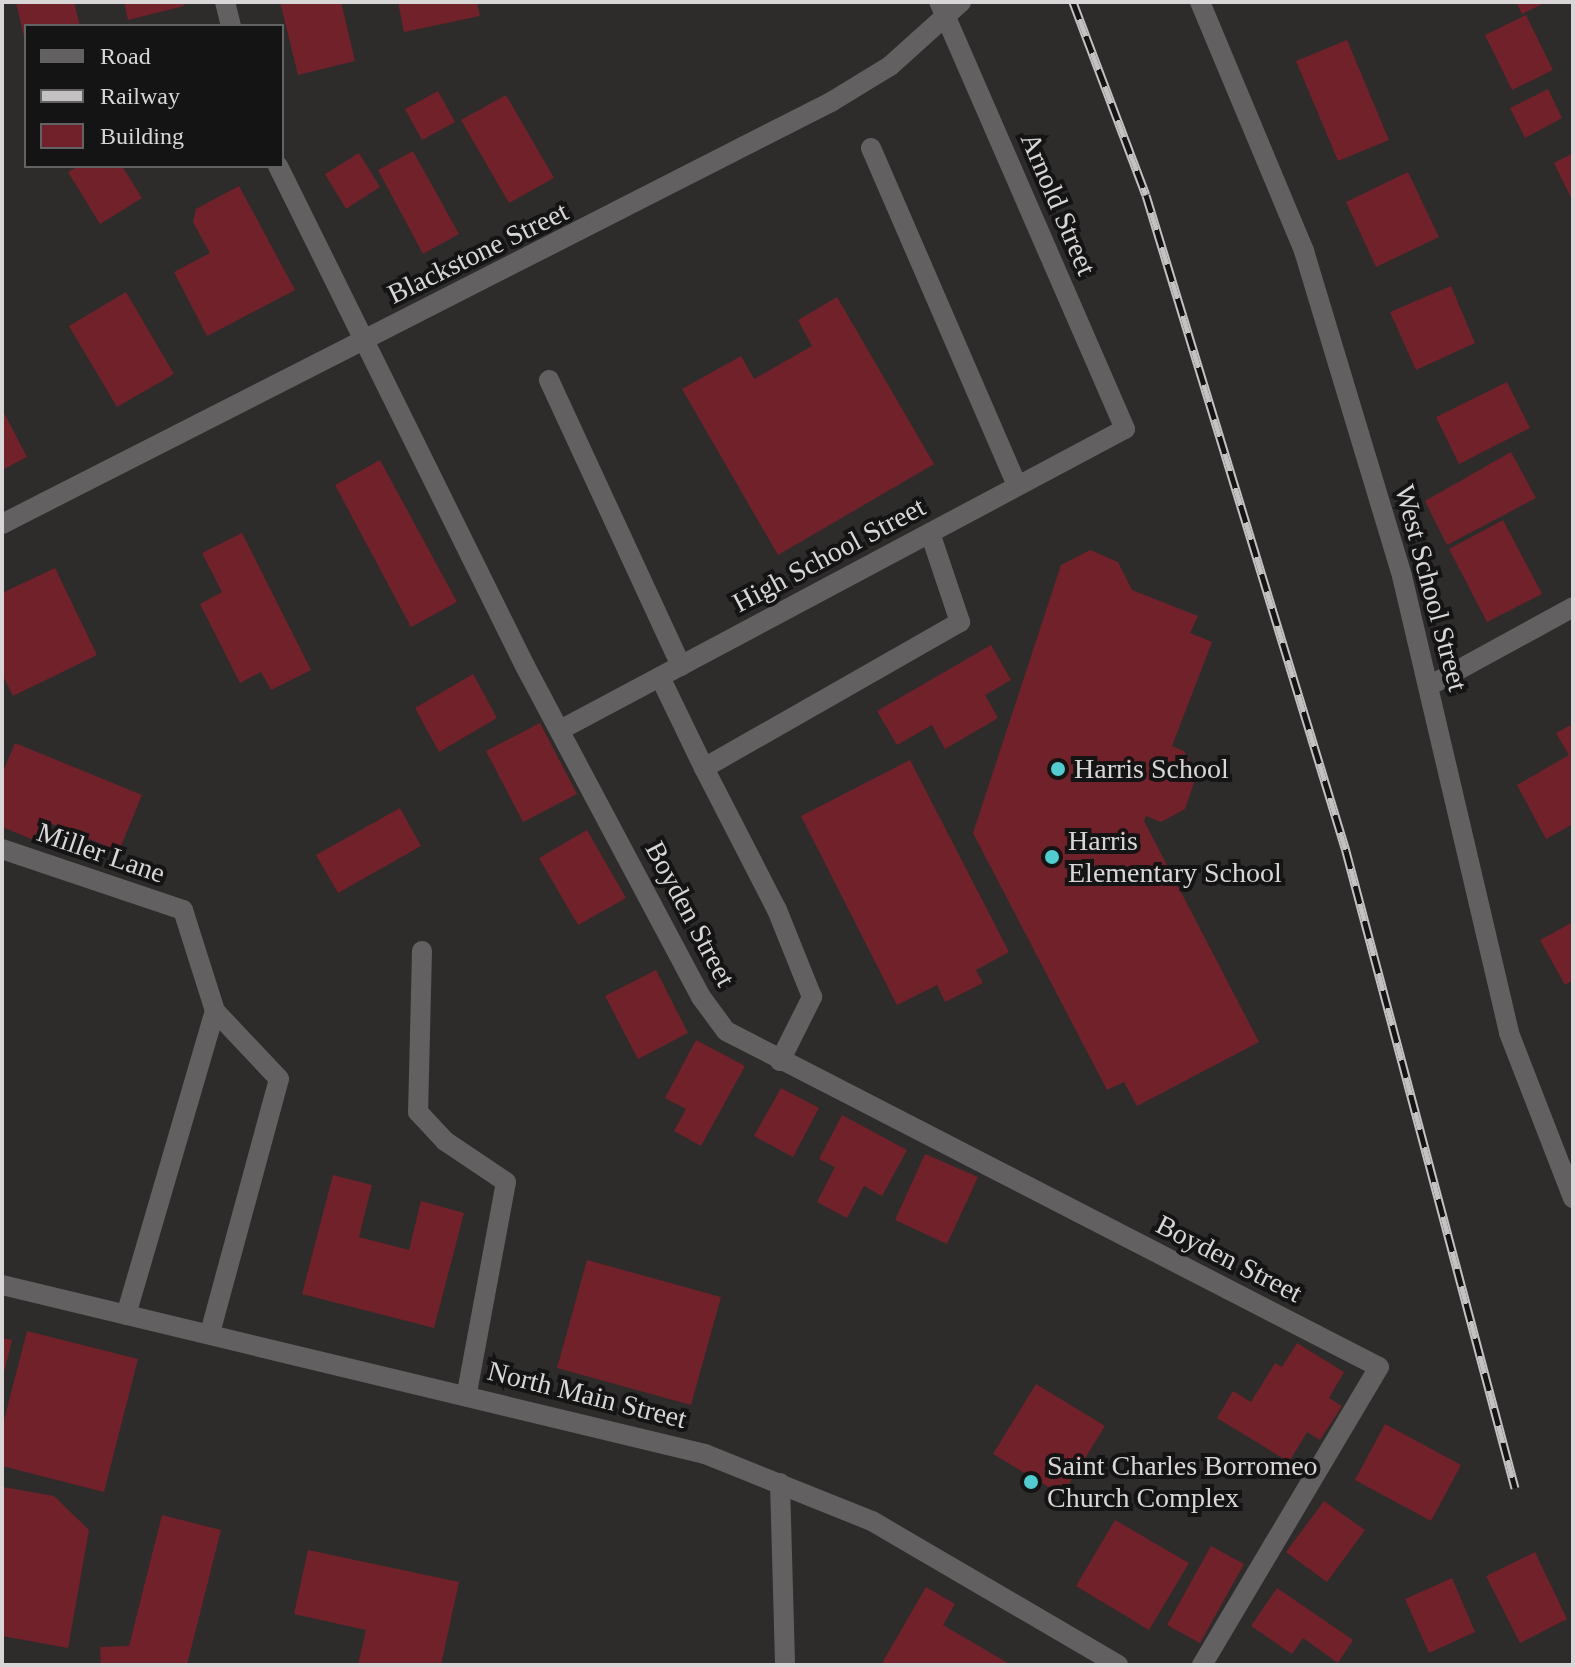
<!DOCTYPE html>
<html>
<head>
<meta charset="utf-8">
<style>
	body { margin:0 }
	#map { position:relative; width:1575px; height:1667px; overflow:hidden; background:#2e2b2b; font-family:Georgia,serif }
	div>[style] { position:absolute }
	.building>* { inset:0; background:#71212a }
	.service>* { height:20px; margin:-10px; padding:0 10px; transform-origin:10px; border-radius:10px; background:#626060 }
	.minor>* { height:20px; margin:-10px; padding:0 10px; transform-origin:10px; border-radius:10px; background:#626060 }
	.tertiary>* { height:20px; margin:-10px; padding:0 10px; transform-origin:10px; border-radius:10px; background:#626060 }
	.rail>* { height:9px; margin-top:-4.5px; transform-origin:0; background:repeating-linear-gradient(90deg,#151414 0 18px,#c3c1c1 0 36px); box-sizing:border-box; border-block:2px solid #c3c1c1 }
	.dots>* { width:22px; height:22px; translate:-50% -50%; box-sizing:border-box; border:4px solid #151414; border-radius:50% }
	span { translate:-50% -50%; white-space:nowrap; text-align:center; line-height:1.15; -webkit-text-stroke:8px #151414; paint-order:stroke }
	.street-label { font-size:28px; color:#d8d6d6 }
	.poi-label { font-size:28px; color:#d8d6d6 }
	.left { translate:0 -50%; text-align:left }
	.frame { position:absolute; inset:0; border:4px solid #d8d6d6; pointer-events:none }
	.legend { position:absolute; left:24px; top:24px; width:260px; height:144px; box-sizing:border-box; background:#151414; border:2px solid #636262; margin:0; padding:10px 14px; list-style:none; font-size:24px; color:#d8d6d6 }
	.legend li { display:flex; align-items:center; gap:16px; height:40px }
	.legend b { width:40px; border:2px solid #636262 }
</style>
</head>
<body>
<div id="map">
	<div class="building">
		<div style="clip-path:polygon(16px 2px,74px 2px,80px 26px,26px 26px,25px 41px)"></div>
		<div style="clip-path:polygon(124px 2px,184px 2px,184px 6px,128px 20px)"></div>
		<div style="clip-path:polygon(280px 2px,341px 2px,355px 61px,298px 75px)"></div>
		<div style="clip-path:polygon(398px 2px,477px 2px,480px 16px,404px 32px)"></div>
		<div style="clip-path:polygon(1516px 2px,1546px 2px,1522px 14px)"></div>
		<div style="clip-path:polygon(1526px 15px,1553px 70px,1512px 90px,1485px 35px)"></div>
		<div style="clip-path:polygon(1347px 40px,1389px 140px,1338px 161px,1296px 61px)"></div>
		<div style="clip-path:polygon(1548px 89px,1562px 118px,1525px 138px,1510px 108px)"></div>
		<div style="clip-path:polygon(438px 91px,455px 122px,422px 140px,405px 109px)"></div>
		<div style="clip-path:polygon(506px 95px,554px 178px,509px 203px,461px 120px)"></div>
		<div style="clip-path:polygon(413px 151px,459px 234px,423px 254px,378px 170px)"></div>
		<div style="clip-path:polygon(359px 153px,380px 187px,346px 209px,325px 174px)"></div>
		<div style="clip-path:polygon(1573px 153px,1573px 202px,1554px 163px)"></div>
		<div style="clip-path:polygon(79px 166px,122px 166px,142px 198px,100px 224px,68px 172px)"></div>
		<div style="clip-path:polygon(1408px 172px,1439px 237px,1376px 267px,1346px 202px)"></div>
		<div style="clip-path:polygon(239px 186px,295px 290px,207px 336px,174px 272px,210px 253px,193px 222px,196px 209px)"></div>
		<div style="clip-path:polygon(1451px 286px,1475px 343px,1416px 370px,1390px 312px)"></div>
		<div style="clip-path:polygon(126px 292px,174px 374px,117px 407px,69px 326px)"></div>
		<div style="clip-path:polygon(837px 297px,934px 464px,778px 555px,682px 389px,741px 356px,754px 379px,812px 346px,798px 320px)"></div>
		<div style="clip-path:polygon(1507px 382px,1530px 428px,1459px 464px,1436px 417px)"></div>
		<div style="clip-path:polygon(2px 409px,27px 457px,2px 470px)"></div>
		<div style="clip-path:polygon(1511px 452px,1536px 498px,1447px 545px,1425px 501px)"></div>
		<div style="clip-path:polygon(380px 460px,457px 602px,411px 627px,335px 485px)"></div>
		<div style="clip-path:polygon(1503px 520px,1542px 594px,1487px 622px,1449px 549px)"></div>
		<div style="clip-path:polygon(242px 533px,311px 670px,271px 690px,261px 672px,240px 683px,200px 604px,222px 592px,202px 553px)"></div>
		<div style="clip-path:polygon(1090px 550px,1118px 562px,1132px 590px,1198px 616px,1190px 633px,1212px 642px,1172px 746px,1184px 751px,1197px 774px,1185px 809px,1161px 822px,1146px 816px,1144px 821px,1259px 1042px,1137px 1106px,1124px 1082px,1107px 1090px,973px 833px,1061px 565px)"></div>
		<div style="clip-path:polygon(55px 568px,97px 655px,13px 696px,2px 674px,2px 593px)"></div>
		<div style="clip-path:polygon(991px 645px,1011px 680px,985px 695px,998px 718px,945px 749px,932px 725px,897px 745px,877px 711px)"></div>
		<div style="clip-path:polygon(473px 674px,497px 718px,439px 752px,415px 708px)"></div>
		<div style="clip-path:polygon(540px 723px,577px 794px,523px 822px,486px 751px)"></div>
		<div style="clip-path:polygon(1573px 724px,1573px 824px,1546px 839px,1517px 785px,1569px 755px,1556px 733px)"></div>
		<div style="clip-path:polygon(15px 743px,142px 795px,119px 851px,47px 822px,39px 842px,2px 827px,2px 774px)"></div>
		<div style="clip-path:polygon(910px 760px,1009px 952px,976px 970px,983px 983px,945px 1002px,937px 985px,897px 1005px,801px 816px)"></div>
		<div style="clip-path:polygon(400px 808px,421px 846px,338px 893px,316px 855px)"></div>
		<div style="clip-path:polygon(587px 830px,626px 898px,578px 925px,539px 858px)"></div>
		<div style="clip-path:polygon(1573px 922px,1573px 980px,1565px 985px,1540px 940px)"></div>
		<div style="clip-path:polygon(656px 970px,688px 1033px,638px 1059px,605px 996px)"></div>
		<div style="clip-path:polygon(696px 1040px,745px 1066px,701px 1146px,674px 1131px,686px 1109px,665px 1098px)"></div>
		<div style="clip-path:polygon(781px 1088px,819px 1108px,793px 1157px,754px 1136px)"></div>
		<div style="clip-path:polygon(842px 1115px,907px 1150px,882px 1196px,864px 1186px,847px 1218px,817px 1202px,835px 1167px,819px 1159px)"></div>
		<div style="clip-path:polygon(925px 1154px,978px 1177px,947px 1244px,895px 1220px)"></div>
		<div style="clip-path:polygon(333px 1175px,372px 1185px,359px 1237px,409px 1250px,421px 1201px,464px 1213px,434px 1328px,302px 1294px)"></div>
		<div style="clip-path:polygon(587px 1260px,721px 1297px,691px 1405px,557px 1368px)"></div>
		<div style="clip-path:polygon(27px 1331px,138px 1359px,104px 1492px,2px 1466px,2px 1428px)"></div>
		<div style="clip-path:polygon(2px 1338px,12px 1340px,3px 1377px,2px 1377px)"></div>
		<div style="clip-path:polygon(1297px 1343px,1344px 1372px,1329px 1398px,1342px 1406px,1320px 1440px,1307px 1432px,1289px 1462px,1217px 1418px,1233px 1391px,1251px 1402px,1275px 1363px,1282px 1367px)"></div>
		<div style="clip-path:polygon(1036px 1384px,1105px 1426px,1062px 1495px,993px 1454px)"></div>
		<div style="clip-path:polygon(1385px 1424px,1461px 1465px,1431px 1521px,1355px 1480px)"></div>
		<div style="clip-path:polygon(3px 1487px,54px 1496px,89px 1530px,68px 1648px,2px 1636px)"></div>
		<div style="clip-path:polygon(1324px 1501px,1365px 1530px,1327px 1582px,1286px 1552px)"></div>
		<div style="clip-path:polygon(162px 1515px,221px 1530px,187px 1665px,101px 1665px,100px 1647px,129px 1646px)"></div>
		<div style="clip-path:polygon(1115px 1520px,1189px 1563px,1149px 1630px,1076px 1586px)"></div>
		<div style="clip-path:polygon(1211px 1546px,1244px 1564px,1200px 1643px,1167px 1625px)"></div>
		<div style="clip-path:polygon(308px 1550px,459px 1582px,441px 1665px,358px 1665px,366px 1630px,294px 1614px)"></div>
		<div style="clip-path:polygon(1535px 1552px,1567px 1619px,1520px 1643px,1486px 1576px)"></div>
		<div style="clip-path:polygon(1452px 1578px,1475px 1632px,1429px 1653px,1405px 1599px)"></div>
		<div style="clip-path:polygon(926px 1587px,955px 1604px,943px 1625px,1011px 1665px,881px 1665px)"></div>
		<div style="clip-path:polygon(1277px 1588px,1353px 1640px,1338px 1663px,1303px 1638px,1292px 1654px,1251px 1626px)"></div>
	</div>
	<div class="service">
		<div style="left:871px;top:148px;width:368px;rotate:66.6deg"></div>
		<div style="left:549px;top:380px;width:315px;rotate:65.2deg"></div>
		<div style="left:660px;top:677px;width:101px;rotate:64.2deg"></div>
		<div style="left:183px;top:910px;width:106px;rotate:72.4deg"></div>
		<div style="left:422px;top:951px;width:161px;rotate:91.4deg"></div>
		<div style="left:418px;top:1112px;width:40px;rotate:47deg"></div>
		<div style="left:445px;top:1141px;width:73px;rotate:33.9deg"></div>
		<div style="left:506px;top:1182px;width:215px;rotate:100.5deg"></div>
		<div style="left:780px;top:1061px;width:72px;rotate:-63.4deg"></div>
		<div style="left:812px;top:997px;width:94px;rotate:-111.9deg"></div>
		<div style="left:777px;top:910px;width:160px;rotate:-117.2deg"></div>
		<div style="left:704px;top:768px;width:295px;rotate:-29.7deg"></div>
		<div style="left:960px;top:622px;width:94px;rotate:-108.6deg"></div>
		<div style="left:126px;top:1315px;width:317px;rotate:-73.7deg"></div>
		<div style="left:215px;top:1011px;width:93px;rotate:46.7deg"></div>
		<div style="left:279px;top:1079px;width:263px;rotate:105.2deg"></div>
	</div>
	<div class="minor">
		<div style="left:225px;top:2px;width:25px;rotate:76deg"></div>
		<div style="left:1200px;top:2px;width:270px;rotate:67.3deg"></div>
		<div style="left:1304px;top:251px;width:339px;rotate:73.2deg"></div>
		<div style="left:1402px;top:576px;width:469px;rotate:76.8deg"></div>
		<div style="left:1509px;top:1033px;width:177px;rotate:68.8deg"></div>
		<div style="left:278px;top:166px;width:558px;rotate:63.71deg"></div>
		<div style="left:525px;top:666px;width:375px;rotate:62deg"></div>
		<div style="left:701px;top:997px;width:42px;rotate:53.7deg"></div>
		<div style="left:726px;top:1031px;width:734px;rotate:27.23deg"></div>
		<div style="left:1379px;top:1367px;width:347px;rotate:120.7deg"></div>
		<div style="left:1429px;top:686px;width:164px;rotate:-28.7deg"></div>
		<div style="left:560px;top:730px;width:640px;rotate:-28.05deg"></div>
		<div style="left:1125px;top:429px;width:466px;rotate:-113.5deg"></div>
		<div style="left:2px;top:849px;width:191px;rotate:18.6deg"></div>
		<div style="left:780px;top:1483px;width:182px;rotate:88.4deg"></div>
	</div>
	<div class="tertiary">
		<div style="left:2px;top:524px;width:930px;rotate:-26.98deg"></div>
		<div style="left:831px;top:102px;width:69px;rotate:-31.4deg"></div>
		<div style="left:890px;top:66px;width:96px;rotate:-42deg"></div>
		<div style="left:2px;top:1285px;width:723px;rotate:13.52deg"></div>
		<div style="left:705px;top:1454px;width:180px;rotate:21.9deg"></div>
		<div style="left:872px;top:1521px;width:285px;rotate:30.3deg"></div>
	</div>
	<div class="rail">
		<div style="left:1073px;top:2px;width:206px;rotate:69.3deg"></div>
		<div style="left:1146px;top:195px;width:686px;rotate:73.04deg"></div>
		<div style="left:1346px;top:851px;width:659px;rotate:75.14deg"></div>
	</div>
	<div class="dots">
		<div style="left:1058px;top:769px;background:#52ccd0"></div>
		<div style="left:1052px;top:857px;background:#52ccd0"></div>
		<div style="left:1031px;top:1482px;background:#52ccd0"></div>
	</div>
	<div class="street-label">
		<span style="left:1058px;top:204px;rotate:67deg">Arnold Street</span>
		<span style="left:478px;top:253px;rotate:-26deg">Blackstone Street</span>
		<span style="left:829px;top:555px;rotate:-28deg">High School Street</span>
		<span style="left:1431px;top:588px;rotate:75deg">West School Street</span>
		<span style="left:101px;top:853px;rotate:19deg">Miller Lane</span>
		<span style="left:690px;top:914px;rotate:62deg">Boyden Street</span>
		<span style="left:1229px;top:1259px;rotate:27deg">Boyden Street</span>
		<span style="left:587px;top:1395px;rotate:14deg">North Main Street</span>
	</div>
	<div class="poi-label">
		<span class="left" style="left:1074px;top:769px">Harris School</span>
		<span class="left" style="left:1068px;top:857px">Harris<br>Elementary School</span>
		<span class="left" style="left:1047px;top:1482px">Saint Charles Borromeo<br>Church Complex</span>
	</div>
	<div class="frame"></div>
	<ul class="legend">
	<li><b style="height:10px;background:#626060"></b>Road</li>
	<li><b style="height:10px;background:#c3c1c1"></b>Railway</li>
	<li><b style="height:22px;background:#71212a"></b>Building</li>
	</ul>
</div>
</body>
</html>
